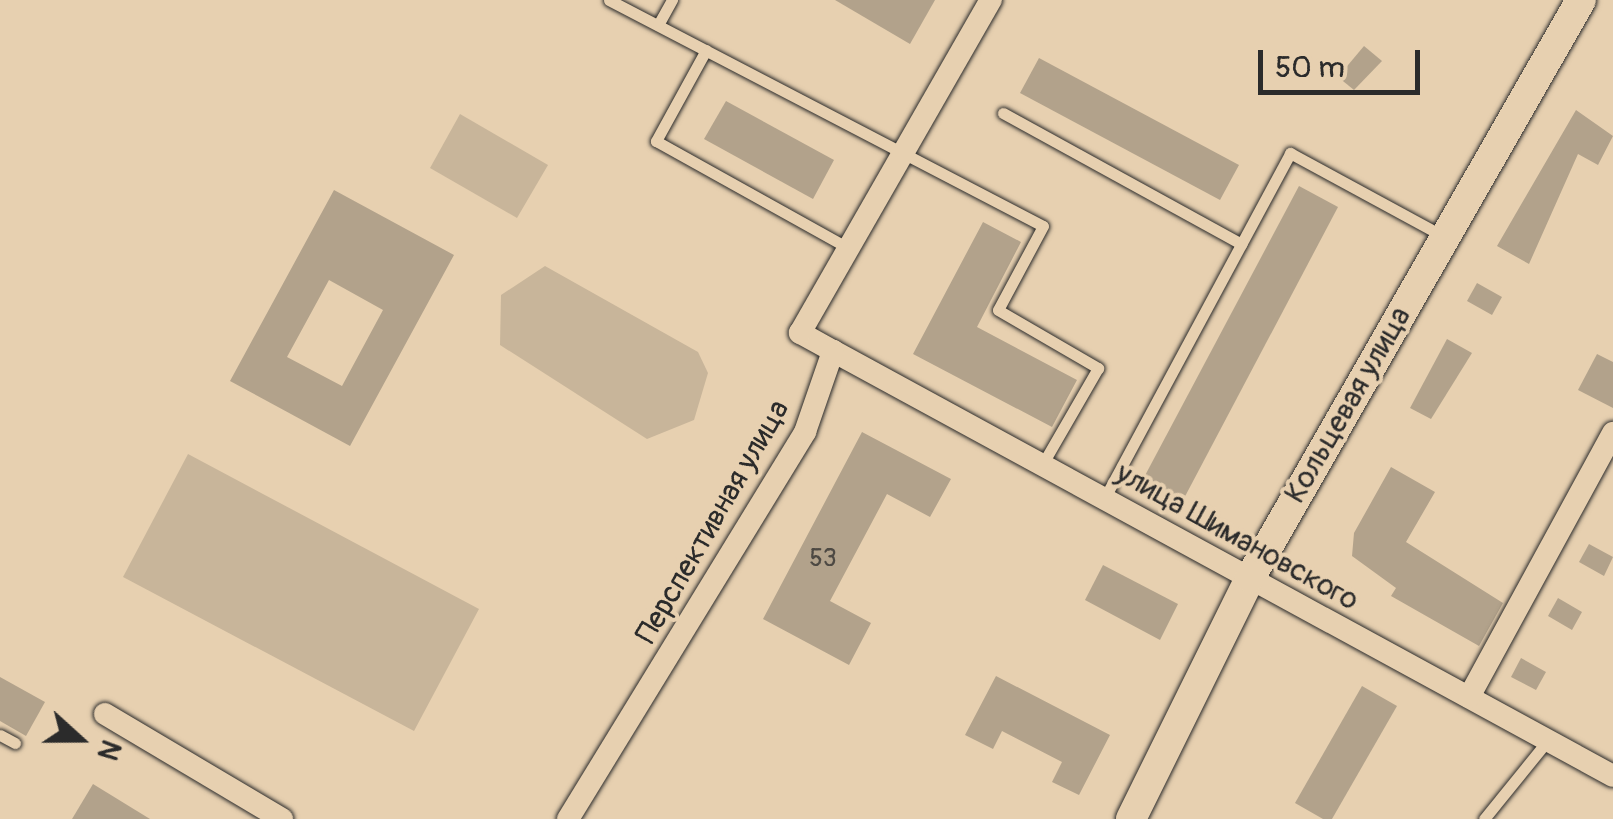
<!DOCTYPE html>
<html>
<head>
<meta charset="utf-8">
<style>
	body { margin:0 }
	#map { position:relative; width:1613px; height:819px; overflow:hidden; background:#e7d0b0; font-family:Pangolin,sans-serif }
	div>[style] { position:absolute }
	.green>* { inset:0; background:#c8b59a }
	.building>* { inset:0; background:#b2a28b }
	.roads { filter:drop-shadow(0 0 2px #2b2b2b) drop-shadow(0 0 2px #2b2b2b) }
	.lane>* { height:11px; margin:-5.5px; padding:0 5.5px; transform-origin:5.5px; border-radius:5.5px; background:#e7d0b0 }
	.street>* { height:22px; margin:-11px; padding:0 11px; transform-origin:11px; border-radius:11px; background:#e7d0b0 }
	.secondary>* { height:30px; margin:-15px; padding:0 15px; transform-origin:15px; border-radius:15px; background:#e7d0b0 }
	span { translate:-50% -50%; white-space:nowrap; text-align:center; line-height:1.15; -webkit-text-stroke:8px #e7d0b0; paint-order:stroke }
	.number-label { font-size:25px; color:#4d4943 }
	.number-label span { -webkit-text-stroke-width:0 }
	.street-label { font-size:30px; color:#2b2b2b }
	.north { position:absolute; left:30px; top:689px; width:100px; height:100px; -webkit-text-stroke:8px #e7d0b0; paint-order:stroke; rotate:111deg; font-size:28px; font-weight:700; line-height:40px; text-align:center; color:#2b2b2b }
	.north::after { content:''; display:block; margin:auto; width:35px; height:45px; background:#2b2b2b; clip-path:polygon(50% 0,100% 100%,50% 72%,0 100%) }
	.scale { position:absolute; left:1258px; top:50px; width:162px; height:45px; box-sizing:border-box; border:5px solid #2b2b2b; border-top:0; padding-left:12px; font-size:30px; line-height:35px; white-space:nowrap; color:#2b2b2b; -webkit-text-stroke:8px #e7d0b0; paint-order:stroke }
</style>
</head>
<body>
<div id="map">
	<div class="green">
		<div style="clip-path:polygon(460px 114px,548px 165px,517px 218px,430px 168px)"></div>
		<div style="clip-path:polygon(545px 266px,698px 352px,708px 373px,694px 420px,647px 439px,500px 345px,501px 295px)"></div>
		<div style="clip-path:polygon(188px 454px,479px 609px,414px 731px,123px 577px)"></div>
	</div>
	<div class="building">
		<div style="clip-path:polygon(835px 0,935px 0,910px 44px)"></div>
		<div style="clip-path:polygon(1364px 46px,1382px 61px,1354px 90px,1338px 77px)"></div>
		<div style="clip-path:polygon(1039px 58px,1239px 165px,1220px 200px,1020px 93px)"></div>
		<div style="clip-path:polygon(726px 101px,834px 160px,813px 199px,704px 139px)"></div>
		<div style="clip-path:polygon(1576px 110px,1613px 136px,1598px 165px,1578px 154px,1529px 264px,1497px 246px)"></div>
		<div style="clip-path:polygon(1299px 186px,1338px 207px,1181px 504px,1141px 483px)"></div>
		<div style="clip-path:polygon(evenodd,334px 190px,454px 255px,350px 446px,230px 381px,334px 190px,329px 280px,383px 310px,342px 386px,287px 357px,329px 280px)"></div>
		<div style="clip-path:polygon(983px 222px,1021px 242px,977px 327px,1077px 380px,1052px 427px,913px 354px)"></div>
		<div style="clip-path:polygon(1477px 283px,1502px 297px,1492px 315px,1467px 301px)"></div>
		<div style="clip-path:polygon(1447px 339px,1472px 353px,1431px 419px,1410px 408px)"></div>
		<div style="clip-path:polygon(1597px 354px,1613px 362px,1613px 408px,1578px 390px)"></div>
		<div style="clip-path:polygon(862px 432px,951px 479px,930px 517px,887px 494px,830px 601px,871px 623px,849px 665px,763px 619px)"></div>
		<div style="clip-path:polygon(1391px 467px,1435px 492px,1406px 542px,1503px 603px,1479px 646px,1391px 596px,1396px 588px,1352px 556px,1354px 533px)"></div>
		<div style="clip-path:polygon(1589px 544px,1613px 557px,1604px 576px,1579px 562px)"></div>
		<div style="clip-path:polygon(1103px 565px,1178px 604px,1160px 640px,1085px 600px)"></div>
		<div style="clip-path:polygon(1558px 598px,1582px 612px,1572px 630px,1548px 616px)"></div>
		<div style="clip-path:polygon(1521px 658px,1546px 672px,1536px 690px,1511px 677px)"></div>
		<div style="clip-path:polygon(996px 676px,1110px 735px,1079px 795px,1052px 782px,1062px 762px,1002px 731px,993px 749px,965px 735px)"></div>
		<div style="clip-path:polygon(0 677px,45px 702px,26px 736px,0 721px)"></div>
		<div style="clip-path:polygon(1362px 686px,1397px 706px,1332px 819px,1323px 819px,1295px 803px)"></div>
		<div style="clip-path:polygon(93px 784px,150px 819px,72px 819px)"></div>
	</div>
	<div class="roads">
		<div class="lane">
			<div style="left:609px;top:0;width:489px;rotate:27.5deg"></div>
			<div style="left:1043px;top:226px;width:95px;rotate:118.2deg"></div>
			<div style="left:998px;top:310px;width:116px;rotate:30.1deg"></div>
			<div style="left:1098px;top:368px;width:112px;rotate:120deg"></div>
			<div style="left:658px;top:25px;width:29px;rotate:-61deg"></div>
			<div style="left:706px;top:50px;width:104px;rotate:118.8deg"></div>
			<div style="left:656px;top:141px;width:220px;rotate:29.1deg"></div>
			<div style="left:1003px;top:113px;width:272px;rotate:28.8deg"></div>
			<div style="left:1104px;top:499px;width:393px;rotate:-61.7deg"></div>
			<div style="left:1290px;top:153px;width:174px;rotate:28.5deg"></div>
			<div style="left:0;top:735px;width:17px;rotate:28deg"></div>
			<div style="left:1484px;top:819px;width:102px;rotate:-51deg"></div>
		</div>
		<div class="street">
			<div style="left:833px;top:351px;width:888px;rotate:28.58deg"></div>
			<div style="left:1469px;top:697px;width:301px;rotate:-61.4deg"></div>
			<div style="left:105px;top:714px;width:206px;rotate:30.7deg"></div>
			<div style="left:568px;top:819px;width:454px;rotate:-58.5deg"></div>
			<div style="left:805px;top:432px;width:86px;rotate:-70.9deg"></div>
			<div style="left:833px;top:351px;width:38px;rotate:-151deg"></div>
			<div style="left:800px;top:333px;width:384px;rotate:-60.2deg"></div>
		</div>
		<div class="secondary">
			<div style="left:1131px;top:819px;width:269px;rotate:-63.7deg"></div>
			<div style="left:1250px;top:578px;width:666px;rotate:-60.2deg"></div>
		</div>
	</div>
	<div class="number-label">
		<span style="left:823px;top:559px">53</span>
	</div>
	<div class="street-label">
		<span style="left:1348px;top:405px;rotate:-60deg">Кольцевая улица</span>
		<span style="left:713px;top:522px;rotate:-60deg">Перспективная улица</span>
		<span style="left:1237px;top:537px;rotate:29deg">улица Шимановского</span>
	</div>
	<div class="north">N</div>
	<div class="scale">50 m</div>
</div>
</body>
</html>
